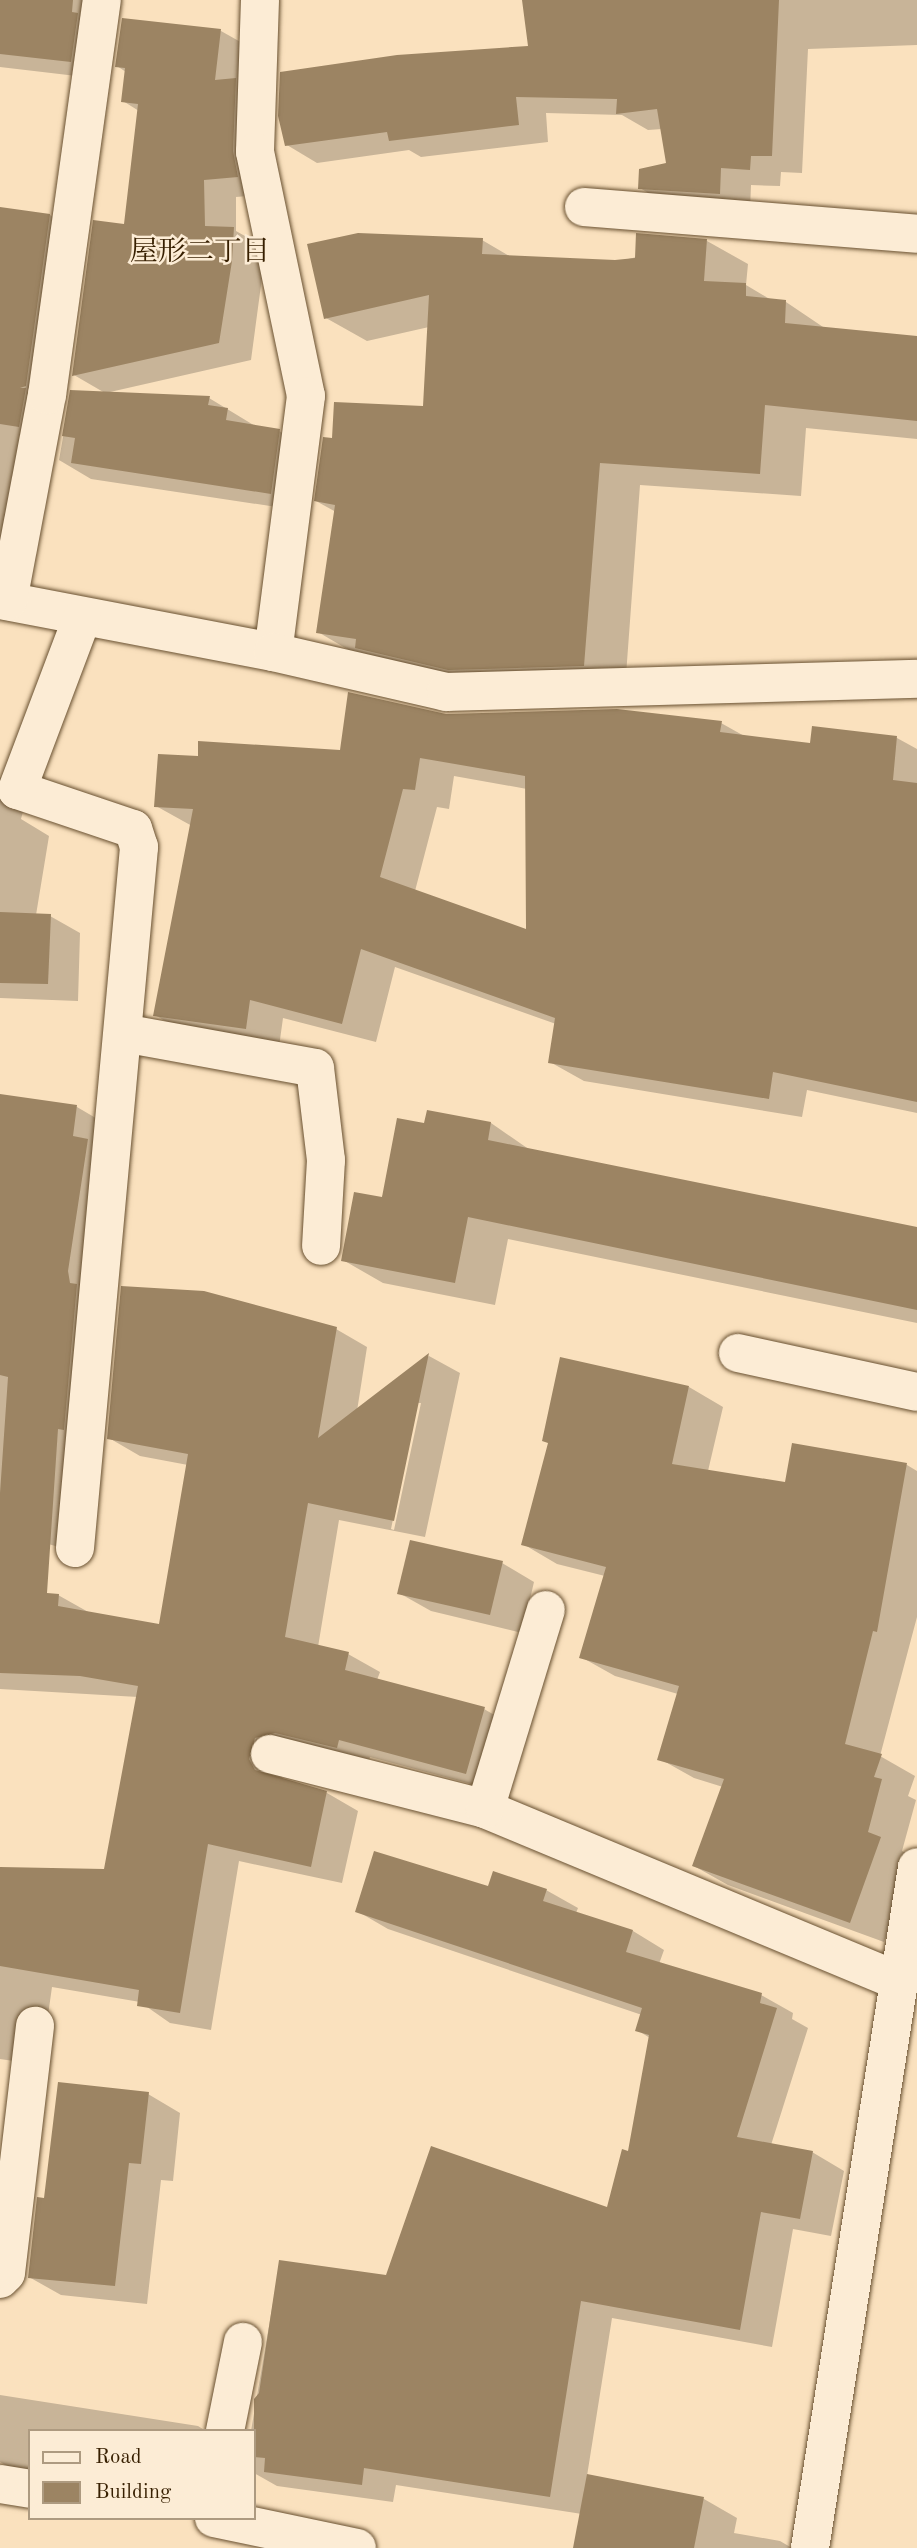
<!DOCTYPE html>
<html>
<head>
<meta charset="utf-8">
<style>
	body { margin:0 }
	#map { position:relative; width:917px; height:2548px; overflow:hidden; background:#fae1be; font-family:"Old Standard TT","Noto Serif JP",serif }
	div>[style] { position:absolute }
	.shadow>* { inset:0; background:#0003 }
	.building>* { inset:0; background:#9c8463 }
	.roads { filter:drop-shadow(0 0 2px #685030) drop-shadow(0 0 2px #685030) }
	.minor>* { height:38px; margin:-19px; padding:0 19px; transform-origin:19px; border-radius:19px; background:#fcecd5 }
	span { translate:-50% -50%; white-space:nowrap; text-align:center; line-height:1.15; -webkit-text-stroke:5px #fcecd5; paint-order:stroke }
	.neighbourhood-label { font-size:28px; color:#371f01 }
	.legend { position:absolute; left:28px; top:2429px; width:228px; height:91px; box-sizing:border-box; background:#fcecd5; border:2px solid #ad9a80; margin:0; padding:9px 12px; list-style:none; font-size:21px; color:#371f01 }
	.legend li { display:flex; align-items:center; gap:14px; height:35px }
	.legend b { width:35px; border:2px solid #ad9a80 }
</style>
</head>
<body>
<div id="map">
	<div class="shadow">
		<div style="clip-path:polygon(0 0,106px 0,102px 79px,0 67px)"></div>
		<div style="clip-path:polygon(523px 0,917px 0,917px 45px,808px 49px,802px 173px,781px 172px,780px 186px,751px 185px,750px 211px,670px 206px,640px 188px,668px 164px,662px 129px,648px 130px,622px 115px,546px 113px,548px 142px,421px 157px,409px 150px,317px 163px,287px 145px,530px 47px)"></div>
		<div style="clip-path:polygon(221px 31px,253px 49px,269px 194px,236px 197px,236px 231px,266px 248px,251px 360px,110px 392px,209px 398px,257px 427px,279px 431px,311px 449px,303px 511px,91px 479px,59px 460px,71px 392px,105px 393px,74px 375px,125px 226px,139px 111px,123px 101px,126px 72px,117px 66px)"></div>
		<div style="clip-path:polygon(0 208px,50px 215px,82px 234px,0 550px)"></div>
		<div style="clip-path:polygon(482px 240px,511px 257px,615px 262px,707px 241px,748px 264px,746px 285px,773px 301px,786px 302px,826px 329px,917px 338px,917px 439px,806px 428px,801px 496px,640px 485px,625px 689px,491px 693px,359px 656px,318px 632px,336px 512px,316px 501px,333px 440px,425px 408px,429px 327px,367px 341px,326px 318px)"></div>
		<div style="clip-path:polygon(evenodd,446px 716px,721px 723px,746px 737px,812px 745px,897px 738px,917px 749px,917px 1113px,807px 1090px,802px 1117px,584px 1081px,550px 1062px,556px 1024px,395px 967px,376px 1042px,283px 1018px,279px 1047px,189px 1035px,155px 1015px,192px 826px,156px 806px,200px 758px,341px 752px,446px 716px,454px 776px,527px 789px,528px 931px,415px 891px,437px 807px,449px 809px,454px 776px)"></div>
		<div style="clip-path:polygon(0 777px,15px 785px,25px 804px,21px 819px,49px 836px,36px 915px,50px 916px,80px 933px,78px 1001px,0 998px)"></div>
		<div style="clip-path:polygon(0 1096px,77px 1107px,111px 1127px,85px 1554px,0 1531px)"></div>
		<div style="clip-path:polygon(491px 1123px,530px 1150px,917px 1229px,917px 1323px,508px 1239px,495px 1305px,383px 1283px,343px 1260px,426px 1125px)"></div>
		<div style="clip-path:polygon(evenodd,336px 1329px,367px 1347px,357px 1411px,429px 1356px,460px 1373px,425px 1537px,339px 1520px,318px 1647px,348px 1654px,380px 1672px,377px 1680px,484px 1709px,515px 1727px,498px 1791px,370px 1757px,368px 1765px,279px 1768px,283px 1780px,327px 1793px,358px 1811px,342px 1883px,239px 1861px,211px 2030px,170px 2023px,140px 2002px,52px 1987px,41px 2065px,0 2059px,0 1869px,105px 1871px,138px 1697px,0 1689px,0 1594px,58px 1595px,90px 1613px,160px 1626px,188px 1465px,140px 1456px,109px 1438px,336px 1329px,417px 1403px,421px 1403px,394px 1530px,391px 1529px,417px 1403px)"></div>
		<div style="clip-path:polygon(689px 1387px,723px 1407px,708px 1471px,786px 1484px,794px 1445px,907px 1465px,917px 1471px,917px 1617px,880px 1756px,915px 1776px,908px 1796px,916px 1800px,902px 1851px,915px 1858px,884px 1942px,728px 1885px,694px 1866px,723px 1787px,694px 1778px,660px 1759px,678px 1694px,615px 1676px,581px 1657px,605px 1576px,557px 1564px,523px 1544px)"></div>
		<div style="clip-path:polygon(502px 1563px,534px 1582px,522px 1633px,431px 1611px,399px 1593px)"></div>
		<div style="clip-path:polygon(489px 1888px,546px 1890px,578px 1908px,576px 1913px,633px 1931px,664px 1950px,659px 1964px,761px 1995px,793px 2013px,792px 2019px,808px 2028px,771px 2145px,812px 2152px,844px 2171px,831px 2236px,793px 2229px,772px 2347px,612px 2318px,587px 2476px,704px 2499px,737px 2518px,734px 2533px,780px 2541px,792px 2548px,575px 2548px,582px 2514px,396px 2485px,393px 2502px,277px 2486px,254px 2473px,251px 2431px,280px 2262px,387px 2277px,608px 2209px,630px 2153px,650px 2038px,637px 2030px,642px 2015px,388px 1929px,357px 1911px)"></div>
		<div style="clip-path:polygon(148px 2094px,180px 2113px,173px 2181px,161px 2180px,147px 2304px,61px 2295px,29px 2277px,46px 2200px)"></div>
		<div style="clip-path:polygon(0 2395px,198px 2426px,206px 2431px,30px 2431px,30px 2470px,7px 2466px,0 2462px)"></div>
	</div>
	<div class="building">
		<div style="clip-path:polygon(0 0,73px 0,72px 12px,78px 13px,71px 62px,0 54px)"></div>
		<div style="clip-path:polygon(522px 0,779px 0,772px 156px,751px 156px,750px 170px,721px 168px,720px 194px,638px 189px,639px 169px,666px 163px,657px 109px,616px 114px,617px 99px,516px 97px,519px 125px,389px 141px,387px 132px,285px 146px,278px 116px,280px 72px,397px 55px,528px 46px)"></div>
		<div style="clip-path:polygon(122px 18px,221px 29px,215px 80px,236px 78px,233px 151px,238px 177px,204px 180px,205px 226px,234px 227px,232px 261px,219px 343px,72px 376px,93px 220px,124px 224px,138px 104px,121px 102px,125px 68px,115px 67px)"></div>
		<div style="clip-path:polygon(0 207px,50px 214px,26px 386px,20px 388px,26px 388px,19px 427px,0 424px)"></div>
		<div style="clip-path:polygon(358px 233px,483px 238px,482px 254px,615px 260px,635px 258px,636px 233px,707px 239px,704px 281px,746px 283px,746px 296px,786px 300px,785px 323px,917px 336px,917px 421px,765px 405px,760px 474px,600px 463px,584px 666px,448px 670px,355px 648px,356px 639px,316px 633px,335px 505px,314px 501px,323px 437px,332px 438px,334px 402px,423px 406px,429px 295px,324px 319px,307px 244px)"></div>
		<div style="clip-path:polygon(70px 390px,210px 396px,208px 405px,228px 408px,226px 420px,280px 429px,271px 494px,71px 463px,75px 438px,62px 436px)"></div>
		<div style="clip-path:polygon(evenodd,348px 692px,446px 714px,617px 709px,722px 721px,720px 732px,810px 743px,812px 726px,897px 736px,893px 780px,917px 783px,917px 1102px,773px 1072px,769px 1099px,548px 1063px,555px 1018px,361px 949px,342px 1024px,250px 1000px,246px 1029px,153px 1016px,193px 809px,154px 807px,158px 754px,198px 756px,198px 741px,340px 750px,348px 692px,420px 758px,525px 776px,526px 929px,380px 877px,403px 789px,415px 790px,420px 758px)"></div>
		<div style="clip-path:polygon(0 912px,51px 914px,48px 984px,0 983px)"></div>
		<div style="clip-path:polygon(0 1094px,77px 1105px,73px 1136px,88px 1139px,68px 1271px,70px 1283px,77px 1284px,64px 1430px,58px 1429px,47px 1593px,59px 1594px,58px 1606px,159px 1624px,188px 1454px,107px 1439px,121px 1286px,204px 1291px,337px 1327px,318px 1438px,429px 1353px,394px 1521px,308px 1503px,285px 1637px,349px 1652px,345px 1670px,485px 1707px,466px 1774px,339px 1740px,337px 1748px,275px 1733px,255px 1738px,249px 1759px,255px 1770px,327px 1791px,311px 1867px,208px 1844px,180px 2013px,137px 2006px,139px 1990px,0 1966px,0 1867px,104px 1869px,138px 1686px,80px 1676px,0 1673px,0 1493px,8px 1377px,0 1375px)"></div>
		<div style="clip-path:polygon(427px 1110px,491px 1122px,488px 1140px,917px 1227px,917px 1310px,468px 1217px,455px 1283px,341px 1261px,354px 1192px,382px 1197px,397px 1118px,424px 1123px)"></div>
		<div style="clip-path:polygon(560px 1357px,689px 1386px,672px 1464px,785px 1482px,792px 1443px,907px 1463px,877px 1632px,873px 1631px,845px 1744px,882px 1754px,874px 1777px,882px 1779px,868px 1832px,881px 1837px,850px 1923px,692px 1866px,724px 1779px,657px 1760px,679px 1686px,579px 1658px,606px 1567px,521px 1545px,548px 1443px,542px 1441px)"></div>
		<div style="clip-path:polygon(410px 1540px,503px 1561px,490px 1615px,397px 1594px)"></div>
		<div style="clip-path:polygon(374px 1851px,488px 1886px,493px 1871px,547px 1889px,543px 1901px,633px 1930px,626px 1952px,762px 1993px,760px 2003px,777px 2008px,737px 2137px,813px 2151px,800px 2219px,761px 2212px,740px 2330px,581px 2301px,550px 2497px,364px 2468px,362px 2485px,264px 2472px,265px 2458px,254px 2457px,254px 2399px,259px 2393px,279px 2260px,386px 2275px,431px 2146px,607px 2207px,622px 2149px,628px 2151px,649px 2035px,635px 2031px,642px 2008px,355px 1912px)"></div>
		<div style="clip-path:polygon(58px 2082px,149px 2092px,141px 2164px,129px 2163px,115px 2286px,28px 2278px,37px 2197px,44px 2198px)"></div>
		<div style="clip-path:polygon(587px 2474px,704px 2497px,694px 2548px,573px 2548px)"></div>
	</div>
	<div class="roads">
		<div class="minor">
			<div style="left:260px;top:0;width:152px;rotate:91.9deg"></div>
			<div style="left:255px;top:152px;width:249px;rotate:78.2deg"></div>
			<div style="left:306px;top:396px;width:258px;rotate:97.3deg"></div>
			<div style="left:584px;top:207px;width:334px;rotate:4.6deg"></div>
			<div style="left:0;top:600px;width:278px;rotate:10.8deg"></div>
			<div style="left:273px;top:652px;width:178px;rotate:13deg"></div>
			<div style="left:446px;top:692px;width:471px;rotate:-1.6deg"></div>
			<div style="left:8px;top:601px;width:210px;rotate:-79.3deg"></div>
			<div style="left:47px;top:395px;width:399px;rotate:-82.1deg"></div>
			<div style="left:123px;top:1033px;width:195px;rotate:10.3deg"></div>
			<div style="left:315px;top:1068px;width:93px;rotate:83.2deg"></div>
			<div style="left:326px;top:1160px;width:86px;rotate:93.3deg"></div>
			<div style="left:738px;top:1353px;width:183px;rotate:12.3deg"></div>
			<div style="left:75px;top:1548px;width:704px;rotate:-84.78deg"></div>
			<div style="left:139px;top:847px;width:19px;rotate:-108deg"></div>
			<div style="left:133px;top:829px;width:122px;rotate:-161.4deg"></div>
			<div style="left:17px;top:790px;width:184px;rotate:-69.3deg"></div>
			<div style="left:270px;top:1754px;width:222px;rotate:14.3deg"></div>
			<div style="left:485px;top:1809px;width:450px;rotate:22.6deg"></div>
			<div style="left:485px;top:1809px;width:208px;rotate:-73deg"></div>
			<div style="left:0;top:2279px;width:8px;rotate:-45deg"></div>
			<div style="left:6px;top:2273px;width:249px;rotate:-83.3deg"></div>
			<div style="left:225px;top:2431px;width:91px;rotate:-78.6deg"></div>
			<div style="left:0;top:2484px;width:30px;rotate:9deg"></div>
			<div style="left:214px;top:2518px;width:146px;rotate:11.8deg"></div>
			<div style="left:810px;top:2548px;width:689px;rotate:-81.07deg"></div>
		</div>
	</div>
	<div class="neighbourhood-label">
		<span style="left:200px;top:253px">屋形二丁目</span>
	</div>
	<ul class="legend">
	<li><b style="height:9px;background:#fcecd5"></b>Road</li>
	<li><b style="height:19px;background:#9c8463"></b>Building</li>
	</ul>
</div>
</body>
</html>
